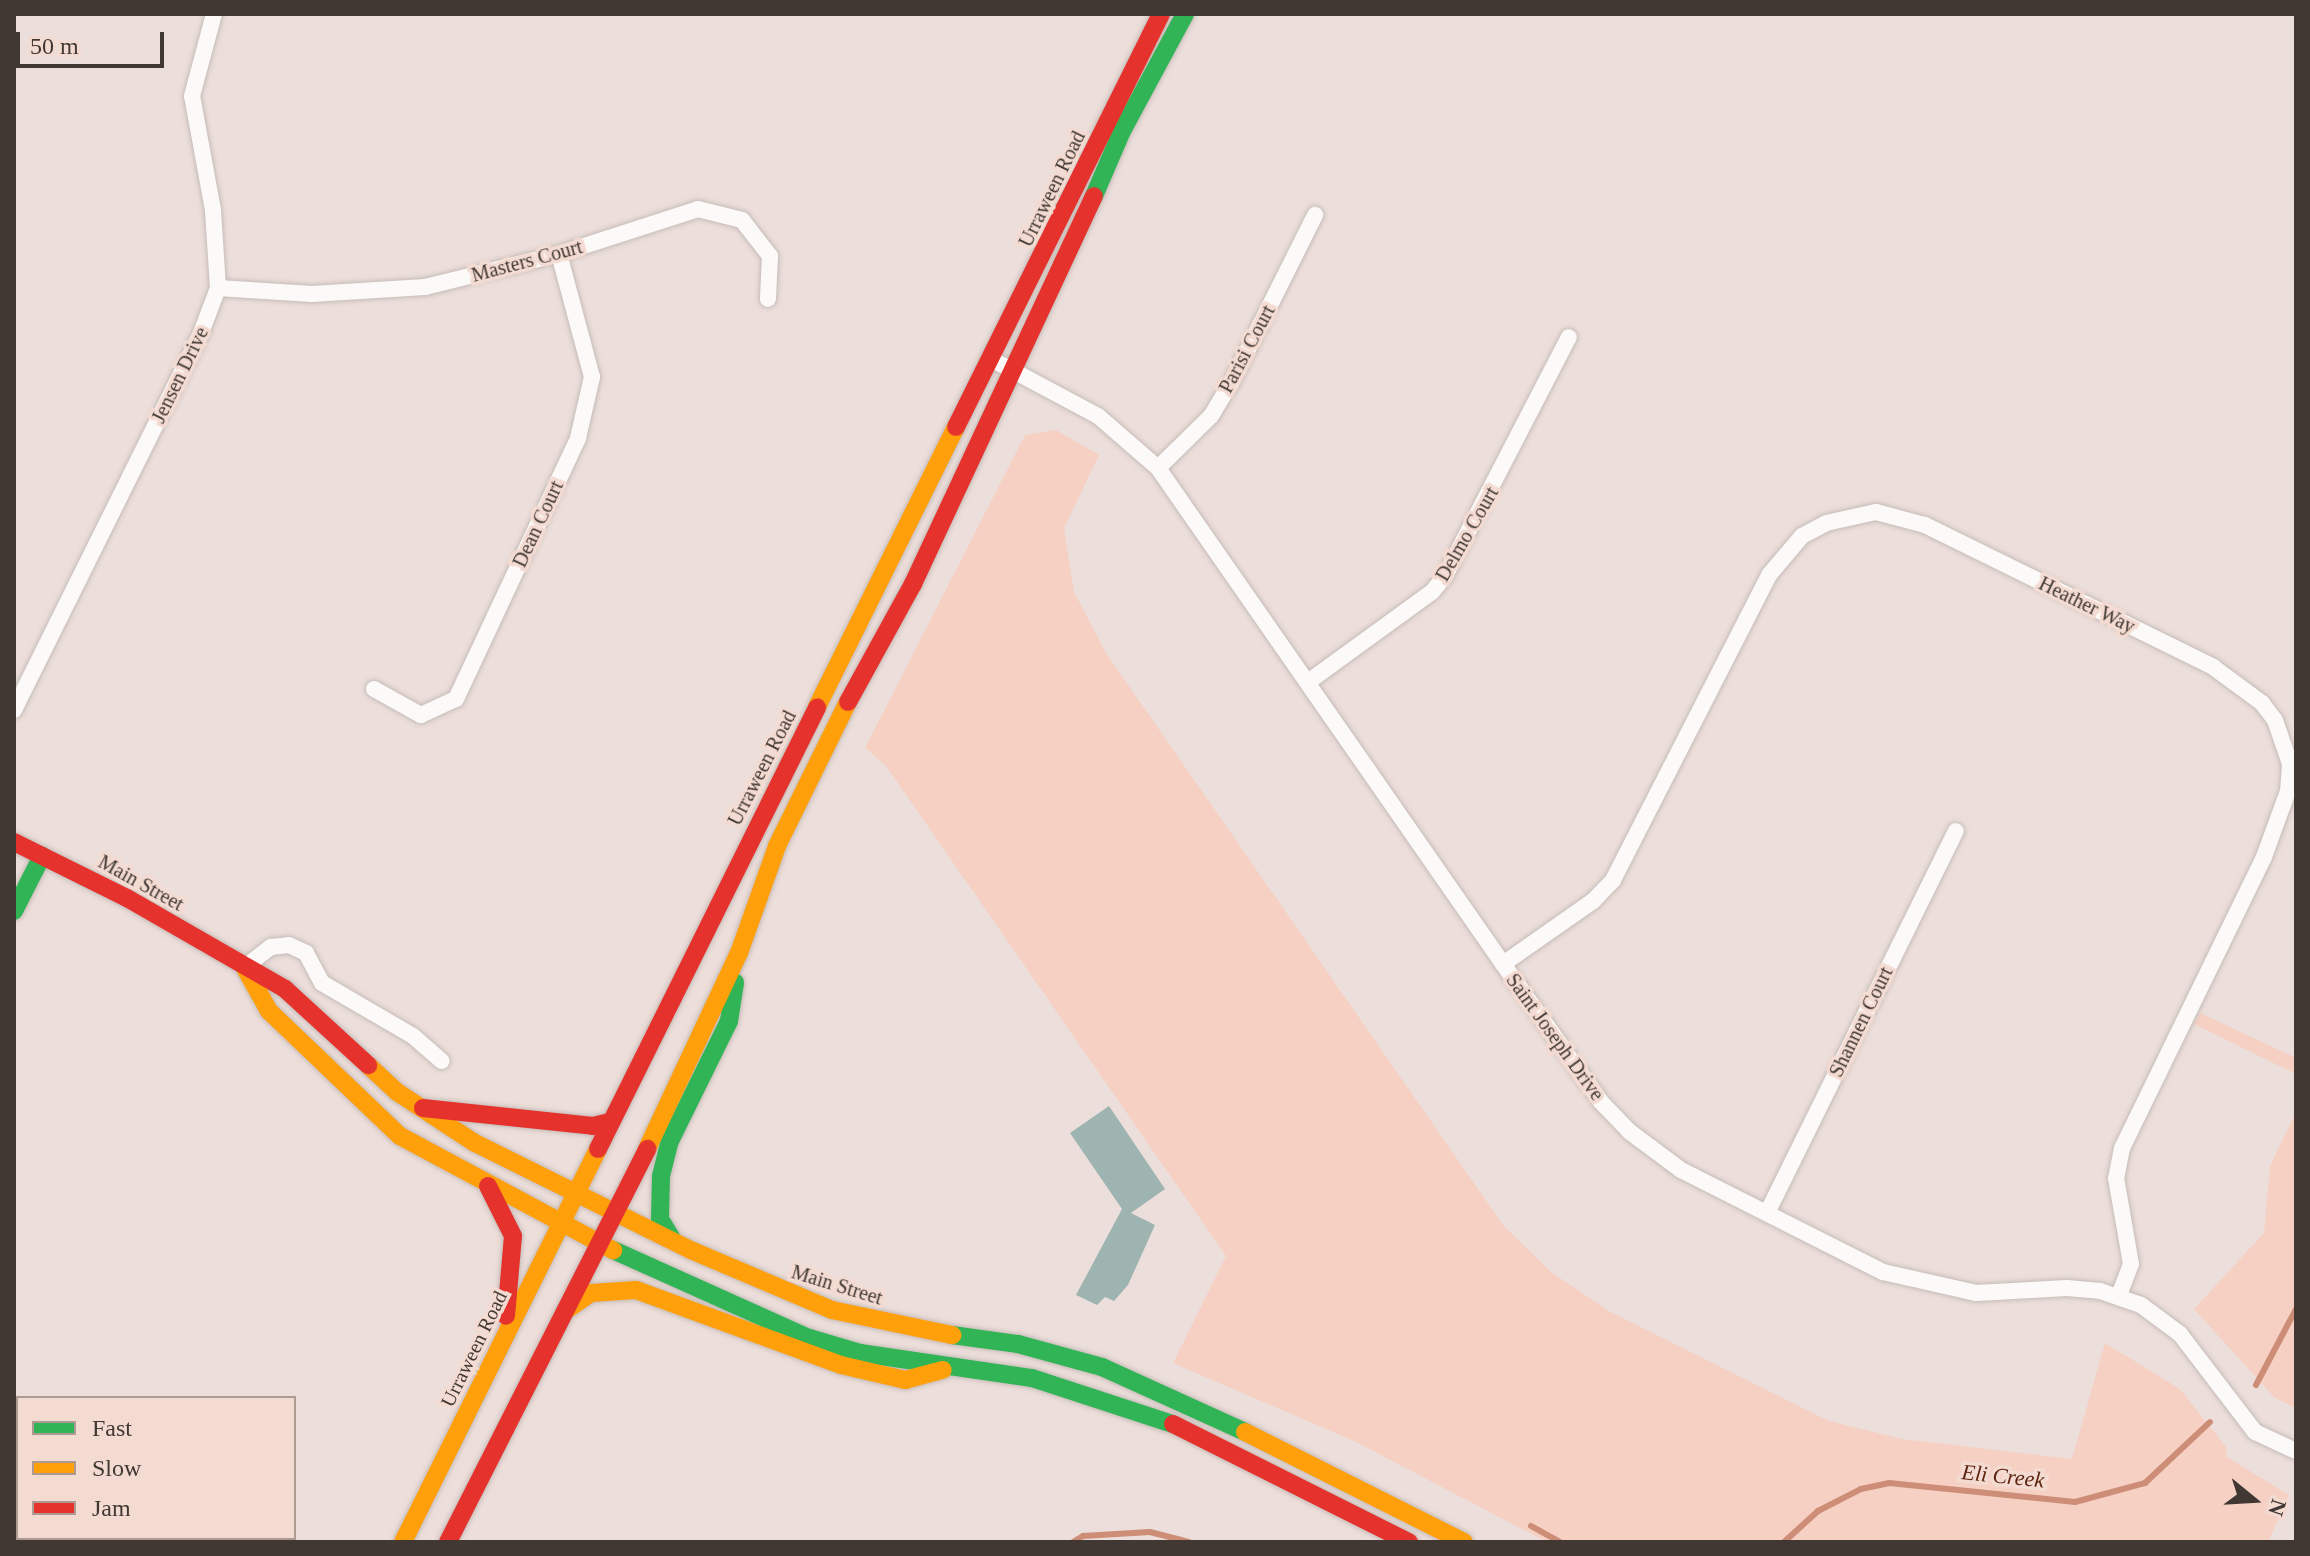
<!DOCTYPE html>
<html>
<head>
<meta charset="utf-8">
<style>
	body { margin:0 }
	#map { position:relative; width:2310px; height:1556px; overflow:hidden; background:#ecdeda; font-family:Georgia,serif }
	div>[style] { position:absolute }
	.green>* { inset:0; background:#f5d0c3 }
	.stream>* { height:6px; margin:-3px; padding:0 3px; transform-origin:3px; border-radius:3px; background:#cd8d77 }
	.building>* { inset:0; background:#9eb4b1 }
	.roads { filter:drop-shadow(0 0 2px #c6bcb8) drop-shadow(0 0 2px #c6bcb8) }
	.street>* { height:16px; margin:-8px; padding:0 8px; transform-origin:8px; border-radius:8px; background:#fcfaf9 }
	.fast>* { height:18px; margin:-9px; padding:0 9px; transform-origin:9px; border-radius:9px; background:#30b455 }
	.slow>* { height:18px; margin:-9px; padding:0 9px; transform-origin:9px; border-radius:9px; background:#ff9f0a }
	.jam>* { height:18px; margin:-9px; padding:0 9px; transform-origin:9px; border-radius:9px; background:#e5322d }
	span { translate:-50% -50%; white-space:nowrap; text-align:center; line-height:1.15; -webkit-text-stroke:7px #f4dbd2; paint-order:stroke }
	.street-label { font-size:20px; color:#413834 }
	.water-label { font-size:22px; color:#5d240f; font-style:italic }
	.frame { position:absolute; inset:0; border:16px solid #413834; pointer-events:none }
	.legend { position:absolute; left:16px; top:1396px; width:280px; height:144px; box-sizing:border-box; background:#f4dbd2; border:2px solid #ac9a93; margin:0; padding:10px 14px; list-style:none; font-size:24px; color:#413834 }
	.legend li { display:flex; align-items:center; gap:16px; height:40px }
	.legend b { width:40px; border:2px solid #ac9a93 }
	.north { position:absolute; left:2214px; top:1460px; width:80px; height:80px; -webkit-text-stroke:6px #f4dbd2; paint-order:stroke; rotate:108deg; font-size:22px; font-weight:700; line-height:32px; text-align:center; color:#413834 }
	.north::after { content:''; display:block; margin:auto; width:28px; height:36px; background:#413834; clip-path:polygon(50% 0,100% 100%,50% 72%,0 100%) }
	.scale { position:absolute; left:16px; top:32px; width:148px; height:36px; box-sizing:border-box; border:4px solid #413834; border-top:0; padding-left:10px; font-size:24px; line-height:28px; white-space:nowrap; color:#413834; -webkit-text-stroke:6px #f4dbd2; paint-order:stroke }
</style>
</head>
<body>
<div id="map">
	<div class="green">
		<div style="clip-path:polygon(1056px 430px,1099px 455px,1064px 528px,1074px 592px,1106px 653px,1503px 1225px,1551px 1272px,1609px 1311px,1829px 1421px,1902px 1439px,2072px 1459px,2105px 1343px,2180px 1389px,2226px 1447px,2227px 1457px,2289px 1495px,2268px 1542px,1547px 1542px,1354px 1441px,1173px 1363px,1226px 1256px,886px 766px,865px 748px,1025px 435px)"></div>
		<div style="clip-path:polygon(2200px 1013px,2296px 1058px,2296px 1074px,2194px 1024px)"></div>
		<div style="clip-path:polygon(2296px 1112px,2296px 1408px,2275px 1398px,2194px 1309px,2264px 1233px,2270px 1166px)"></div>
	</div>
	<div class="stream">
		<div style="left:2256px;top:1385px;width:86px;rotate:-62.2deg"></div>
		<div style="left:14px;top:1512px;width:6px;rotate:45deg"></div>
		<div style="left:1531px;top:1526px;width:33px;rotate:29deg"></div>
		<div style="left:36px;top:1538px;width:6px;rotate:45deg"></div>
		<div style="left:1073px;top:1542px;width:12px;rotate:-31deg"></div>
		<div style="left:1083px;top:1536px;width:67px;rotate:-3.4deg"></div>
		<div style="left:1150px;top:1532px;width:40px;rotate:14.4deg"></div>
		<div style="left:1784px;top:1542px;width:46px;rotate:-42.4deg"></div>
		<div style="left:1818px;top:1511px;width:48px;rotate:-27.1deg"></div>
		<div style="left:1861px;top:1489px;width:29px;rotate:-12deg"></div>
		<div style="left:1889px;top:1483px;width:187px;rotate:5.8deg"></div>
		<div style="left:2075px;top:1502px;width:73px;rotate:-15.2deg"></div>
		<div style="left:2145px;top:1483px;width:89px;rotate:-43.2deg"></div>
	</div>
	<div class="building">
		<div style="clip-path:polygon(1109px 1106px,1165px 1189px,1131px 1213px,1155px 1225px,1128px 1285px,1114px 1301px,1105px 1297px,1097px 1305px,1076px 1295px,1122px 1209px,1070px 1133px)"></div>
	</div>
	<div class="roads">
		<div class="street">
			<div style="left:218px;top:288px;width:94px;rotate:3.7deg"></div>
			<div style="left:312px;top:294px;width:113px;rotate:-3.5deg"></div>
			<div style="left:425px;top:287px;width:138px;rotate:-13.8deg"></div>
			<div style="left:559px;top:254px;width:146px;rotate:-17.9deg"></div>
			<div style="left:698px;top:209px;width:45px;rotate:14deg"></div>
			<div style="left:742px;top:220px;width:46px;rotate:52.1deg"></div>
			<div style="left:770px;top:256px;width:43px;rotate:92.7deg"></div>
			<div style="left:993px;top:360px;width:119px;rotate:28.1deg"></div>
			<div style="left:1098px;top:416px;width:79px;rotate:40.9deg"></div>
			<div style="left:1158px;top:468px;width:604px;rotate:55.18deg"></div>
			<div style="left:1503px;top:964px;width:169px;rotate:54.6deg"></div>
			<div style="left:1601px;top:1102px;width:42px;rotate:46deg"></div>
			<div style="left:1630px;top:1132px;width:64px;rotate:36.7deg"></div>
			<div style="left:1681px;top:1170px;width:226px;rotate:26.8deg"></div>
			<div style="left:1883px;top:1272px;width:95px;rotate:12.7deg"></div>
			<div style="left:1976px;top:1293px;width:91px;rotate:-3.1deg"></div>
			<div style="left:2067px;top:1288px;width:33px;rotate:5deg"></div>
			<div style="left:2100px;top:1291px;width:43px;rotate:18.9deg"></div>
			<div style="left:2141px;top:1305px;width:49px;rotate:36.6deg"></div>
			<div style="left:2180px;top:1334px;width:123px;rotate:52.6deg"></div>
			<div style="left:2255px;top:1432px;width:45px;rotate:24.9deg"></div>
			<div style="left:1158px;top:468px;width:74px;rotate:-44.5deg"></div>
			<div style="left:1211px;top:416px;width:39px;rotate:-59deg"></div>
			<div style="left:1231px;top:383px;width:188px;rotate:-63.4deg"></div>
			<div style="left:1308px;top:682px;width:153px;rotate:-36deg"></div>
			<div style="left:1432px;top:592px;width:21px;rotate:-51deg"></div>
			<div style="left:1445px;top:576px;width:269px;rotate:-62.6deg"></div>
			<div style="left:374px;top:689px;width:54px;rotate:29deg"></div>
			<div style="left:421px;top:715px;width:38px;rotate:-25deg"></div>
			<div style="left:456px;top:699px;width:288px;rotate:-64.9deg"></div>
			<div style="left:578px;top:438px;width:63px;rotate:-77.1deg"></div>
			<div style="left:592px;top:377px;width:127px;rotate:-105deg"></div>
			<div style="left:14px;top:710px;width:421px;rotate:-63.6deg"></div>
			<div style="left:201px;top:333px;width:48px;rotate:-69.3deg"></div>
			<div style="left:218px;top:288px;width:78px;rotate:-93.7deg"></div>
			<div style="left:213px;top:210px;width:116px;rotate:-100.4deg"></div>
			<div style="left:192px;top:96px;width:85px;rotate:-75deg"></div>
			<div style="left:1503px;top:964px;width:110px;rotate:-35deg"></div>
			<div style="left:1593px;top:901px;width:29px;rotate:-46deg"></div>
			<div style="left:1613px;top:880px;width:343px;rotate:-62.9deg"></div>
			<div style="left:1769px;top:575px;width:51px;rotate:-49.8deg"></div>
			<div style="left:1802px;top:536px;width:27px;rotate:-28deg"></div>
			<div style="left:1826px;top:523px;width:51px;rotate:-12.4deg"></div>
			<div style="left:1876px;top:512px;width:51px;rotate:14.9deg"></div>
			<div style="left:1925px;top:525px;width:321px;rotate:26.2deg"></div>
			<div style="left:2213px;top:667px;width:61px;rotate:36.3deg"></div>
			<div style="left:2262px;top:703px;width:21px;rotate:53deg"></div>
			<div style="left:2275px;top:720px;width:46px;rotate:71.2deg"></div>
			<div style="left:2290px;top:764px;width:27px;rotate:94deg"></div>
			<div style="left:2288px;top:791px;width:70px;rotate:110deg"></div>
			<div style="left:2264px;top:857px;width:324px;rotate:116deg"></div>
			<div style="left:2122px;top:1148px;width:31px;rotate:101deg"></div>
			<div style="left:2116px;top:1178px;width:87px;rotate:80.1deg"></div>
			<div style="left:2131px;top:1264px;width:34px;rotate:111deg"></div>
			<div style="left:245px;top:967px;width:33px;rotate:-38deg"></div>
			<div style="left:271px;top:947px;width:18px;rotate:-6deg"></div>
			<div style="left:289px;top:945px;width:19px;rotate:25deg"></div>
			<div style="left:306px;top:953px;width:34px;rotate:62deg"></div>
			<div style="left:322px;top:983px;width:105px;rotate:30.2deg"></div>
			<div style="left:413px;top:1036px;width:38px;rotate:41deg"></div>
			<div style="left:1767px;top:1213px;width:426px;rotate:-63.7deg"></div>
		</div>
		<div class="fast">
			<div style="left:1094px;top:196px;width:71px;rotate:-66.7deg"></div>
			<div style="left:1122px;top:131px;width:133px;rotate:-61.7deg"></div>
			<div style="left:14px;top:911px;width:62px;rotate:-63deg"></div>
			<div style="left:672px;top:1239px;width:23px;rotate:-121deg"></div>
			<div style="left:660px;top:1219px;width:43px;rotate:-88.7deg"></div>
			<div style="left:661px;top:1176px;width:36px;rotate:-76deg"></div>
			<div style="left:670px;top:1141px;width:134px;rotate:-63.8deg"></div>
			<div style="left:729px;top:1021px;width:39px;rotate:-81deg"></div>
			<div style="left:613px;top:1250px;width:215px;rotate:24.2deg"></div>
			<div style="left:809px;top:1338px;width:53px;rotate:16.4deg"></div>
			<div style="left:860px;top:1353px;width:174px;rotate:8.3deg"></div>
			<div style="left:1032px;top:1378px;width:148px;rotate:18.1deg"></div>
			<div style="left:952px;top:1335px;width:67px;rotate:7.8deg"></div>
			<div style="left:1018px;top:1344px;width:87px;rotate:15.3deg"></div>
			<div style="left:1102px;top:1367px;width:157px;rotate:24.4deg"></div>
		</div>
		<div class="slow">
			<div style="left:817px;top:707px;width:313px;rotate:-63.6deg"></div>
			<div style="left:245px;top:968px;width:49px;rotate:60.8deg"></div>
			<div style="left:269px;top:1011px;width:181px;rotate:43.7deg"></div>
			<div style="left:400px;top:1136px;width:242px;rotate:28.2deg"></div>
			<div style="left:368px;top:1065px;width:40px;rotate:43deg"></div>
			<div style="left:397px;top:1092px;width:93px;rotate:33.2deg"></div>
			<div style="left:475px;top:1143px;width:243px;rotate:26.4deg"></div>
			<div style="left:693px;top:1251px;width:151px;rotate:23deg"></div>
			<div style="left:832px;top:1310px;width:123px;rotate:11.8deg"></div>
			<div style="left:647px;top:1149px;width:217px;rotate:-64.9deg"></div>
			<div style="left:739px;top:953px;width:114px;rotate:-70.4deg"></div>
			<div style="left:777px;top:846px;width:161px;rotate:-63.8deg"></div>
			<div style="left:568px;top:1309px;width:28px;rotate:-35deg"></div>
			<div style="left:591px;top:1293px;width:45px;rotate:-3.8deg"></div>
			<div style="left:636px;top:1290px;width:218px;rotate:20.1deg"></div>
			<div style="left:841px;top:1365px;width:66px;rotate:13.2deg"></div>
			<div style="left:905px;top:1380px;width:39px;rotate:-15deg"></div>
			<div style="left:1245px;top:1432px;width:245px;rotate:26.7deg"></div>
			<div style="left:403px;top:1542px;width:439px;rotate:-63.6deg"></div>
		</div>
		<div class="jam">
			<div style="left:956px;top:427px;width:461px;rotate:-63.6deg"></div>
			<div style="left:848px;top:702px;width:135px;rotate:-61.2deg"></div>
			<div style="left:913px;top:584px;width:428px;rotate:-65deg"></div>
			<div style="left:14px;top:842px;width:126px;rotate:26.4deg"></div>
			<div style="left:127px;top:898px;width:182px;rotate:29.9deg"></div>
			<div style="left:285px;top:989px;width:113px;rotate:42.5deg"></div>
			<div style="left:423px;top:1108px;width:171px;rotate:6deg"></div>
			<div style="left:593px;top:1126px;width:16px;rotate:-14deg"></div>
			<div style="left:598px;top:1149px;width:493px;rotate:-63.6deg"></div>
			<div style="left:488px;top:1186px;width:56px;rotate:63.4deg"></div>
			<div style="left:513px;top:1236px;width:80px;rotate:95deg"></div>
			<div style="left:1173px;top:1424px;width:264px;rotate:26.6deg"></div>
			<div style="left:448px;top:1542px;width:441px;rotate:-63.1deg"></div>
		</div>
	</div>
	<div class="street-label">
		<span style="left:1052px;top:189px;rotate:-64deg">Urraween Road</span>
		<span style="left:527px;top:261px;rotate:-15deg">Masters Court</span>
		<span style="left:1247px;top:349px;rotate:-62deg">Parisi Court</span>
		<span style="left:180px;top:375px;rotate:-64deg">Jensen Drive</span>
		<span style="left:538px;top:524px;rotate:-65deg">Dean Court</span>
		<span style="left:1467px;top:534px;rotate:-60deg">Delmo Court</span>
		<span style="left:2087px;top:605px;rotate:26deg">Heather Way</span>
		<span style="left:762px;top:768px;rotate:-63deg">Urraween Road</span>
		<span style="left:141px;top:883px;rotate:29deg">Main Street</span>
		<span style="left:1861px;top:1022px;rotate:-64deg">Shannen Court</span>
		<span style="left:1555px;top:1037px;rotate:54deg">Saint Joseph Drive</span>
		<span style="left:837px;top:1285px;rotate:17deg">Main Street</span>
		<span style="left:474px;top:1349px;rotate:-64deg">Urraween Road</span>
	</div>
	<div class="water-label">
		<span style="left:2003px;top:1476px;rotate:6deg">Eli Creek</span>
	</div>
	<div class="frame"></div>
	<ul class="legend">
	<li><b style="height:10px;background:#30b455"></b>Fast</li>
	<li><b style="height:10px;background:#ff9f0a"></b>Slow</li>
	<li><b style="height:10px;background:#e5322d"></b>Jam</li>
	</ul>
	<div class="north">N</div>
	<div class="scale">50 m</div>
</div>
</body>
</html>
